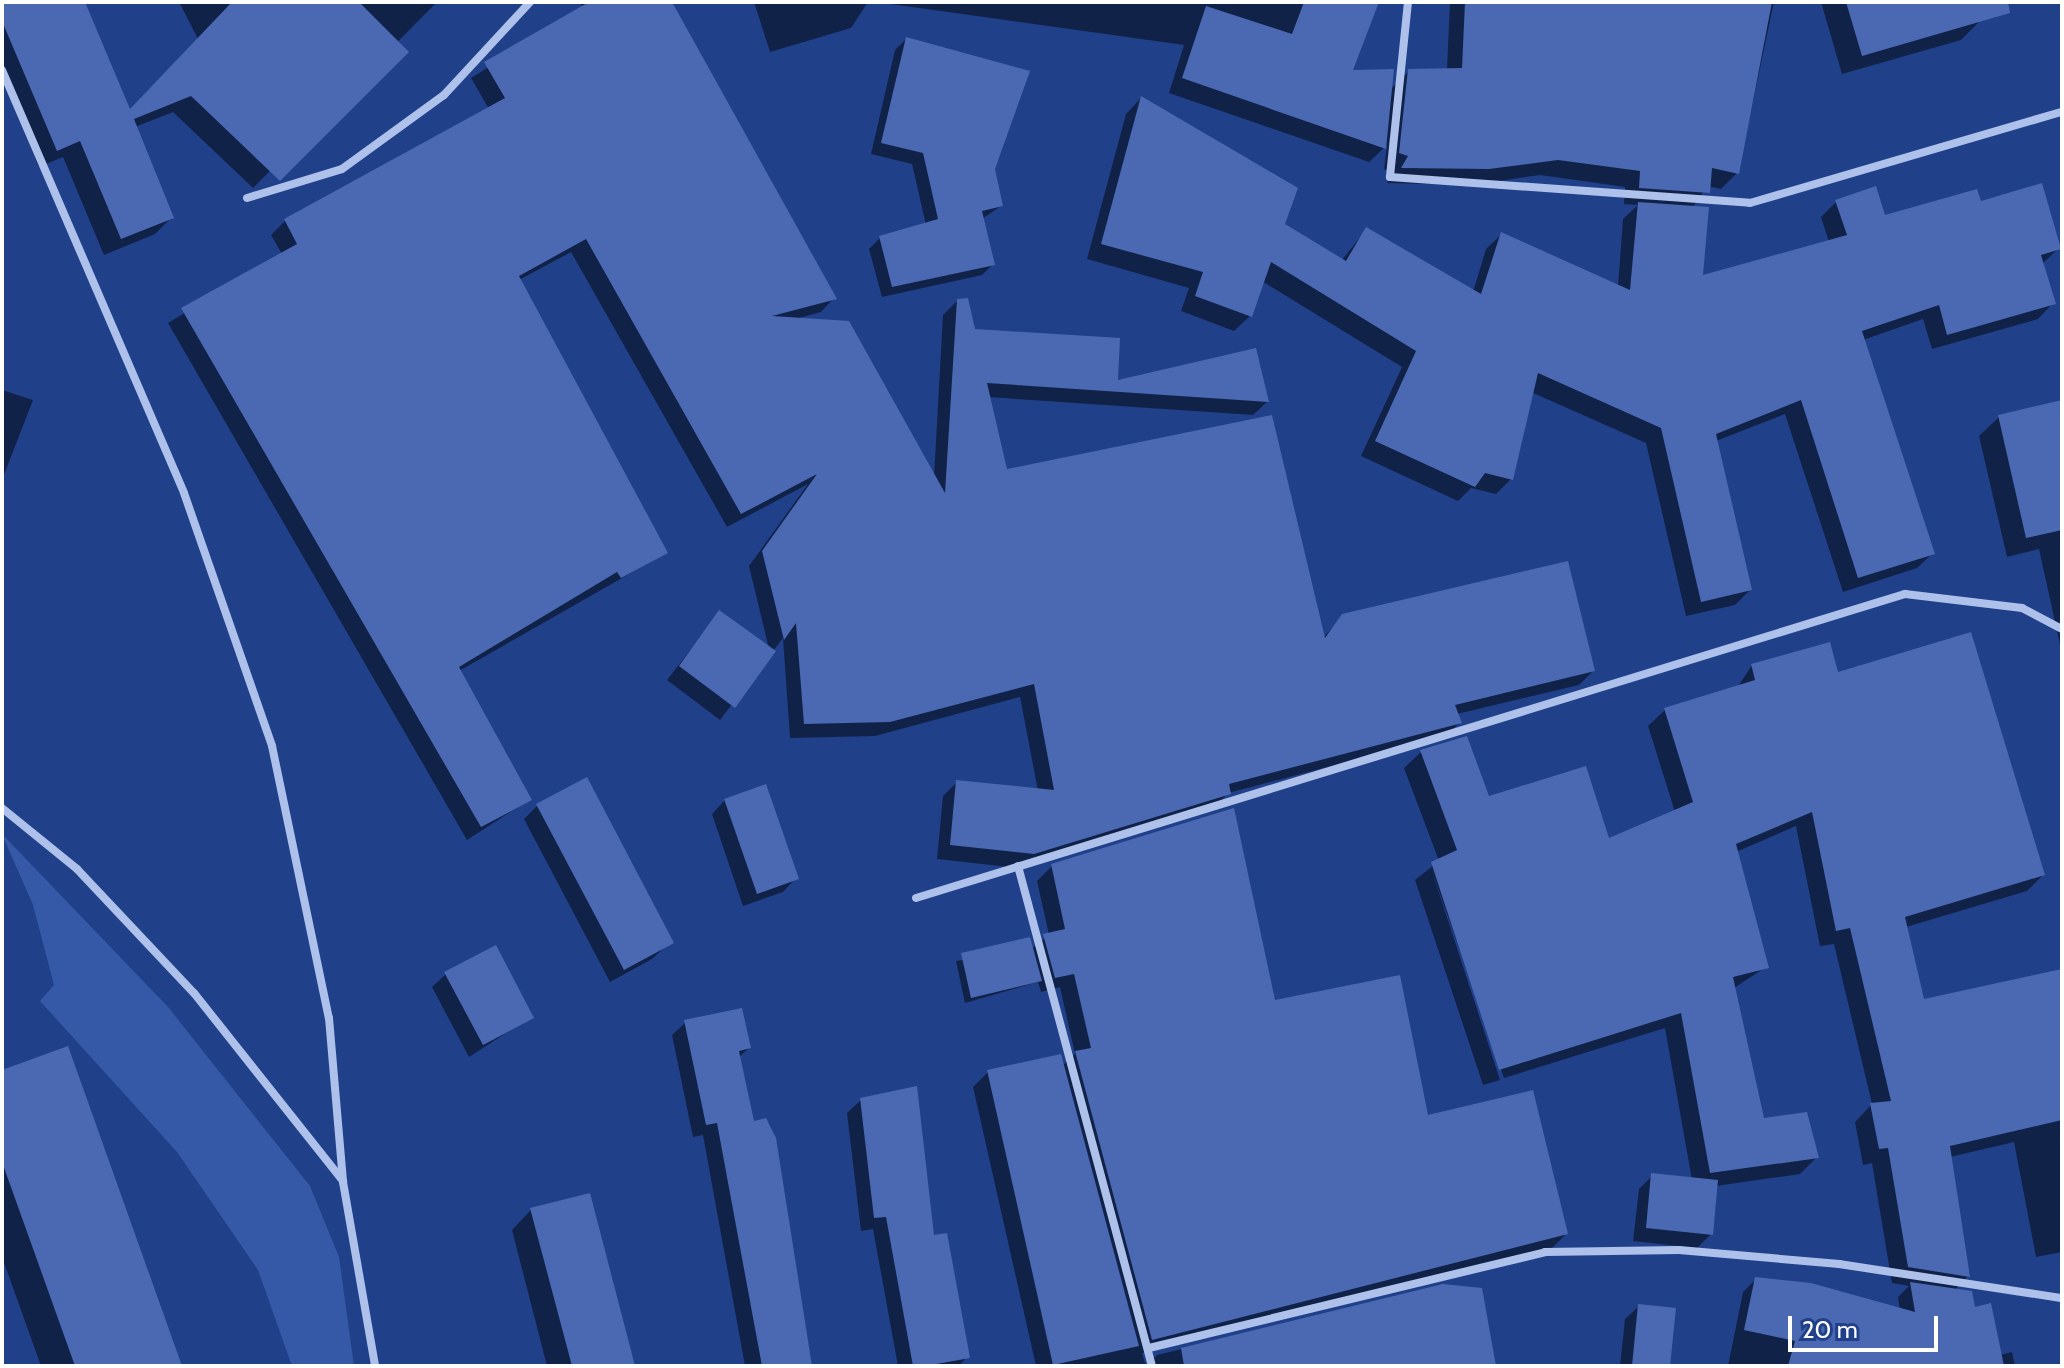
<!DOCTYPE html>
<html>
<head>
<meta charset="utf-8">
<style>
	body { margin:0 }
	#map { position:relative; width:2064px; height:1368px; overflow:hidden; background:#21408a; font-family:Cabin,sans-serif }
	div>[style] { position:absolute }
	.green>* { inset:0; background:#3559a7 }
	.shadow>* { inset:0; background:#0007 }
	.building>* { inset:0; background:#4a69b2 }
	.street>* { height:8px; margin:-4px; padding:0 4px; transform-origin:4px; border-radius:4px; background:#adc1eb }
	span { translate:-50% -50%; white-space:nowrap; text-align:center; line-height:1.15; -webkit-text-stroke:6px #21408a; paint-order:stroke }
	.frame { position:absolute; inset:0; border:4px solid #fff; pointer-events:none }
	.scale { position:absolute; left:1788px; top:1316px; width:150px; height:36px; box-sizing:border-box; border:4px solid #fff; border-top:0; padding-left:10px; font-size:24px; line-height:28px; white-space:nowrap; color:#fff; -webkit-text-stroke:6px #21408a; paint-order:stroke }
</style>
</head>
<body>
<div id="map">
	<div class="green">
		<div style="clip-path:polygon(2px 834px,168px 1007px,310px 1186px,339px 1257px,354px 1366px,292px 1366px,258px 1270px,177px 1152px,40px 1001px,54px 985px,33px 905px)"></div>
	</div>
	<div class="shadow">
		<div style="clip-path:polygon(2px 2px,83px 2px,129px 112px,198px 39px,179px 2px,437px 2px,253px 188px,173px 112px,135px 127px,172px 217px,155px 234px,104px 255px,63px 157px,39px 167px,2px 77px)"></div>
		<div style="clip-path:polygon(580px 2px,670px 2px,834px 298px,821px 312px,795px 319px,934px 477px,943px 315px,957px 301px,973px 331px,1116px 383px,1267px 402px,1253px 415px,988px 397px,1005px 472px,1323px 638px,1343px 616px,1593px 671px,1579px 685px,1457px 714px,1460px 722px,1446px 736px,1228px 793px,1215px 807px,1018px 868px,937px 859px,943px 796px,957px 782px,1038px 791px,1020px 697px,875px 736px,790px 738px,783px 638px,720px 720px,667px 680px,719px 613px,769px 649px,749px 566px,808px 484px,727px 527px,571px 252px,519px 280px,666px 553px,459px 671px,529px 800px,467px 840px,168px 323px,282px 254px,271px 235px,285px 221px,489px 109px,471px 78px,583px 8px)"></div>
		<div style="clip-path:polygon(754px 2px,868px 2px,851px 28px,770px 52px)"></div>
		<div style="clip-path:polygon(876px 2px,1377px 2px,1350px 72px,1390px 90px,1409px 71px,1447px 70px,1450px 2px,1774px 2px,1738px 172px,1721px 189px,1708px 186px,1692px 208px,1701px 277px,1829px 242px,1821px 217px,1836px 202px,1884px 217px,1979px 203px,2059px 248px,2042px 264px,2053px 303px,2038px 319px,1932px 349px,1923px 319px,1863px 340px,1933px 553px,1917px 568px,1843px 592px,1785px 414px,1716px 441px,1750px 590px,1735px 605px,1686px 616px,1646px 443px,1531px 392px,1511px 479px,1496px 494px,1471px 488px,1458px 501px,1361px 456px,1402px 367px,1262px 281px,1250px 316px,1234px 331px,1181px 311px,1189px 288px,1087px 259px,1126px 114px,1141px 98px,1283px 225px,1341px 261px,1366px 230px,1473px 292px,1486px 249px,1502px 234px,1618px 286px,1623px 219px,1638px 205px,1624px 204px,1625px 187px,1540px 175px,1472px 185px,1387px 183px,1393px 172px,1384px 169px,1387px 145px,1369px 162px,1169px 93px,1184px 45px)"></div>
		<div style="clip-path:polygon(1821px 2px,1975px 2px,1981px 20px,1961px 40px,1842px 74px)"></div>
		<div style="clip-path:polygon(906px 39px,993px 169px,1001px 206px,982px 219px,993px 264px,982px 275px,882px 297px,869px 249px,880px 238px,926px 225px,912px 164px,871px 154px,895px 50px)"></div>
		<div style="clip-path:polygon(2px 390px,33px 400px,2px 480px)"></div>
		<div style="clip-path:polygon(2062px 402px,2062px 649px,2061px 649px,2039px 549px,2007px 557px,1979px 436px,1999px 417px)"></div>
		<div style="clip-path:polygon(1752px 665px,1837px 675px,2043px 875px,2027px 891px,1906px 927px,1923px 1001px,2062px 971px,2062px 1252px,2036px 1257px,2014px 1142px,1950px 1157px,1968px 1276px,1954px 1291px,2000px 1355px,2012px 1352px,2015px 1366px,1728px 1366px,1743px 1292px,1756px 1279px,1900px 1310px,1898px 1297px,1909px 1286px,1892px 1283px,1872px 1163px,1863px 1165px,1855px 1122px,1872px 1104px,1834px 944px,1820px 946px,1796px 826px,1736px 852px,1766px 967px,1734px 988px,1763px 1121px,1817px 1157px,1800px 1174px,1716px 1186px,1711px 1234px,1697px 1248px,1633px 1241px,1639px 1189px,1652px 1176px,1692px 1180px,1665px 1028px,1504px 1078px,1431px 868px,1500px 1080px,1483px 1085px,1415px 880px,1439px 861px,1404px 768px,1421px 752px,1466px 738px,1488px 798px,1607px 840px,1675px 812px,1648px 726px,1665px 710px,1737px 688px)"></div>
		<div style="clip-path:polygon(725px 800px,796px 878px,783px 892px,743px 906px,712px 814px)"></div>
		<div style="clip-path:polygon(537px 806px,666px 946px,652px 959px,610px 982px,524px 819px)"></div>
		<div style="clip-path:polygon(1052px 866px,1273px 1002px,1566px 1234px,1551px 1249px,1142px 1353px,1146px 1366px,1036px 1366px,973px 1087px,988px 1072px,1062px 1066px,1075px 1054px,1060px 987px,1041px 992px,1038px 982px,965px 1003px,956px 961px,1031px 949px,1049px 935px,1037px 881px)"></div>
		<div style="clip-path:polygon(446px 974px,531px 1017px,469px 1057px,432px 987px)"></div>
		<div style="clip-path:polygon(686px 1022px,749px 1048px,738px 1058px,810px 1366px,745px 1366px,703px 1135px,693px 1137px,672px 1035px)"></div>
		<div style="clip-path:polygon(2px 1072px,180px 1366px,41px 1366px,2px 1257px)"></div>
		<div style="clip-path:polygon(861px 1100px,933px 1238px,967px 1357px,959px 1366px,898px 1366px,873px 1229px,861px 1231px,847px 1113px)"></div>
		<div style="clip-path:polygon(531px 1210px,633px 1366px,547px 1366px,512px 1230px)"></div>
		<div style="clip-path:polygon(1443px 1286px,1494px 1366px,1146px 1366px,1157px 1355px)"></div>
		<div style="clip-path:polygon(1639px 1306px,1668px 1366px,1620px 1366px,1625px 1319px)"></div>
	</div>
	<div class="building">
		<div style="clip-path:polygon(2px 2px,85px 2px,130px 109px,232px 2px,359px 2px,409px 52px,280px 181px,191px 96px,134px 119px,174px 218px,121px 239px,80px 141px,57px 151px,2px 21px)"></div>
		<div style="clip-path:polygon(589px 2px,672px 2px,837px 299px,772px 316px,849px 321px,945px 493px,957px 299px,968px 298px,975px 329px,1120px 338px,1118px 380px,1256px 348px,1269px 402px,987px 383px,1007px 469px,1272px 415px,1325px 638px,1342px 614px,1568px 561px,1595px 671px,1455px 705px,1462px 723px,1229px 784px,1231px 794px,1034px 854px,950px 845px,956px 780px,1054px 790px,1034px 684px,890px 722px,804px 724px,796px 623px,784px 640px,762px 551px,817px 474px,741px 514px,586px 239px,519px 276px,668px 553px,621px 578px,617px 572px,459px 667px,532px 800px,481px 827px,181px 308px,297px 244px,284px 219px,505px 98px,484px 62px)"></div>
		<div style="clip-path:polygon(1304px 2px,1379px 2px,1353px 70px,1394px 69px,1386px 149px,1182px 78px,1206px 6px,1292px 34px)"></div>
		<div style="clip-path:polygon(1465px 2px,1772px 2px,1739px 174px,1712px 168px,1710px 193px,1639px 188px,1640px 171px,1558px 160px,1489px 169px,1401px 168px,1408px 156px,1399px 153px,1408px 69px,1462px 68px)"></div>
		<div style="clip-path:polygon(1846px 2px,2008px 2px,2010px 13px,1862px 56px)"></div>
		<div style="clip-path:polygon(906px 37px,1030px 71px,995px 169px,1003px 206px,982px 211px,995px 265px,892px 287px,879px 236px,938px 219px,923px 153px,881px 143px)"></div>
		<div style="clip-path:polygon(1141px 96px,1298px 188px,1285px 224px,1346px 261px,1366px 227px,1481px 294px,1501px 232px,1630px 290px,1638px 202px,1709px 207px,1703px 275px,1847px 235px,1835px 200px,1876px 186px,1885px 215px,1977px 189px,1981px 201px,2042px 183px,2061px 249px,2041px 255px,2056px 304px,1947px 335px,1939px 305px,1862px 331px,1935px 554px,1858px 578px,1801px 400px,1716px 434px,1752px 590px,1701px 602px,1661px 428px,1538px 373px,1513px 480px,1485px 473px,1475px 487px,1375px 441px,1416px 351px,1271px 262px,1252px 317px,1195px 296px,1203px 272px,1101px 244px)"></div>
		<div style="clip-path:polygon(2062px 400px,2062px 530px,2026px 538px,1998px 415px)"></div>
		<div style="clip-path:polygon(719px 610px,776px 651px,735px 708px,679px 666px)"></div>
		<div style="clip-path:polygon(1971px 632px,2045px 875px,1905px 917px,1924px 999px,2062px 969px,2062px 1120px,1950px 1146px,1970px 1277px,1908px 1267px,1888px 1148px,1879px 1149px,1870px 1103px,1891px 1101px,1850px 928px,1836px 931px,1812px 812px,1736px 844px,1769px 968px,1733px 977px,1764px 1118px,1807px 1112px,1819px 1158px,1710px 1173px,1681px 1013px,1499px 1070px,1431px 862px,1457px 850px,1420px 750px,1467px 736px,1489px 796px,1586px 766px,1609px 838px,1693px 802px,1664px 708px,1755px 680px,1751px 664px,1830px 642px,1838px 672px)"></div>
		<div style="clip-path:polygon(587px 777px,674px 943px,624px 970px,536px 804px)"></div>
		<div style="clip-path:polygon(766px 784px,799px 879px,757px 894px,724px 799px)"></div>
		<div style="clip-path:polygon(1234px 808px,1275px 1000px,1400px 975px,1428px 1115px,1533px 1090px,1568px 1234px,1152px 1340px,1075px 1051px,1091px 1048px,1074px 974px,1055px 978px,1043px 934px,1065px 929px,1051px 864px)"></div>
		<div style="clip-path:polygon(1030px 937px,1042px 981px,971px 998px,961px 953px)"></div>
		<div style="clip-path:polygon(496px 945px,534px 1018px,483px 1045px,444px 972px)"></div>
		<div style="clip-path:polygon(742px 1008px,751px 1048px,739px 1051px,754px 1121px,766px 1118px,776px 1138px,812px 1366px,762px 1366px,717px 1123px,706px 1125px,684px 1020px)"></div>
		<div style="clip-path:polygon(68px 1046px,182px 1366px,75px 1366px,2px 1162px,2px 1070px)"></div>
		<div style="clip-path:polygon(1061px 1054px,1139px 1346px,1053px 1365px,987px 1070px)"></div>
		<div style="clip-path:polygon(917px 1086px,934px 1235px,947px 1233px,970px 1358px,925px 1366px,913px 1366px,886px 1217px,874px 1218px,860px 1098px)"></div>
		<div style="clip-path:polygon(1651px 1173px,1718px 1180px,1713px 1235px,1646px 1228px)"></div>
		<div style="clip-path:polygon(590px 1193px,635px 1366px,572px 1366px,530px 1208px)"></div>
		<div style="clip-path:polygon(1755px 1277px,1811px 1283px,1915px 1312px,1910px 1282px,1972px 1291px,1975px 1307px,1991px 1303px,2004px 1366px,1788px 1366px,1795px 1341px,1744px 1330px)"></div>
		<div style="clip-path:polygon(1443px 1284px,1482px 1288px,1496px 1366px,1184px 1366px,1181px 1348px)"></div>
		<div style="clip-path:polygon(1638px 1304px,1676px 1308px,1670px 1366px,1632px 1366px)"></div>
	</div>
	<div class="street">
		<div style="left:1408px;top:2px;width:176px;rotate:95.9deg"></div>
		<div style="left:1390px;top:177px;width:361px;rotate:4.1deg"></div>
		<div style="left:1750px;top:203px;width:325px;rotate:-16.3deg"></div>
		<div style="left:2px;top:70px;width:460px;rotate:66.7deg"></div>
		<div style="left:184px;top:493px;width:268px;rotate:70.8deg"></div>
		<div style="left:272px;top:746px;width:278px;rotate:78.2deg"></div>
		<div style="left:329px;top:1018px;width:165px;rotate:85.1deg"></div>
		<div style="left:343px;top:1182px;width:187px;rotate:80.1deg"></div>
		<div style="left:247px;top:198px;width:99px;rotate:-17deg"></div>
		<div style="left:342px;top:169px;width:126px;rotate:-36deg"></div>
		<div style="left:444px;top:95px;width:127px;rotate:-47.2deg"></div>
		<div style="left:2px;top:808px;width:97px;rotate:39.1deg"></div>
		<div style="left:77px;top:869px;width:170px;rotate:46.7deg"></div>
		<div style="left:194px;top:993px;width:240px;rotate:51.6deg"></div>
		<div style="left:1018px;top:866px;width:518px;rotate:75deg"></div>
		<div style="left:916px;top:898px;width:1035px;rotate:-17.09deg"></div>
		<div style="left:1905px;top:594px;width:118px;rotate:6.8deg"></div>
		<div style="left:2022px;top:608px;width:45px;rotate:27.7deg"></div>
		<div style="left:1149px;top:1348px;width:407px;rotate:-13.6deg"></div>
		<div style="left:1545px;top:1252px;width:134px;rotate:-0.9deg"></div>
		<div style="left:1679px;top:1250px;width:161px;rotate:5deg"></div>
		<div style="left:1839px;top:1264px;width:226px;rotate:8.7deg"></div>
	</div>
	<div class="frame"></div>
	<div class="scale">20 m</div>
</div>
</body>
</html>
